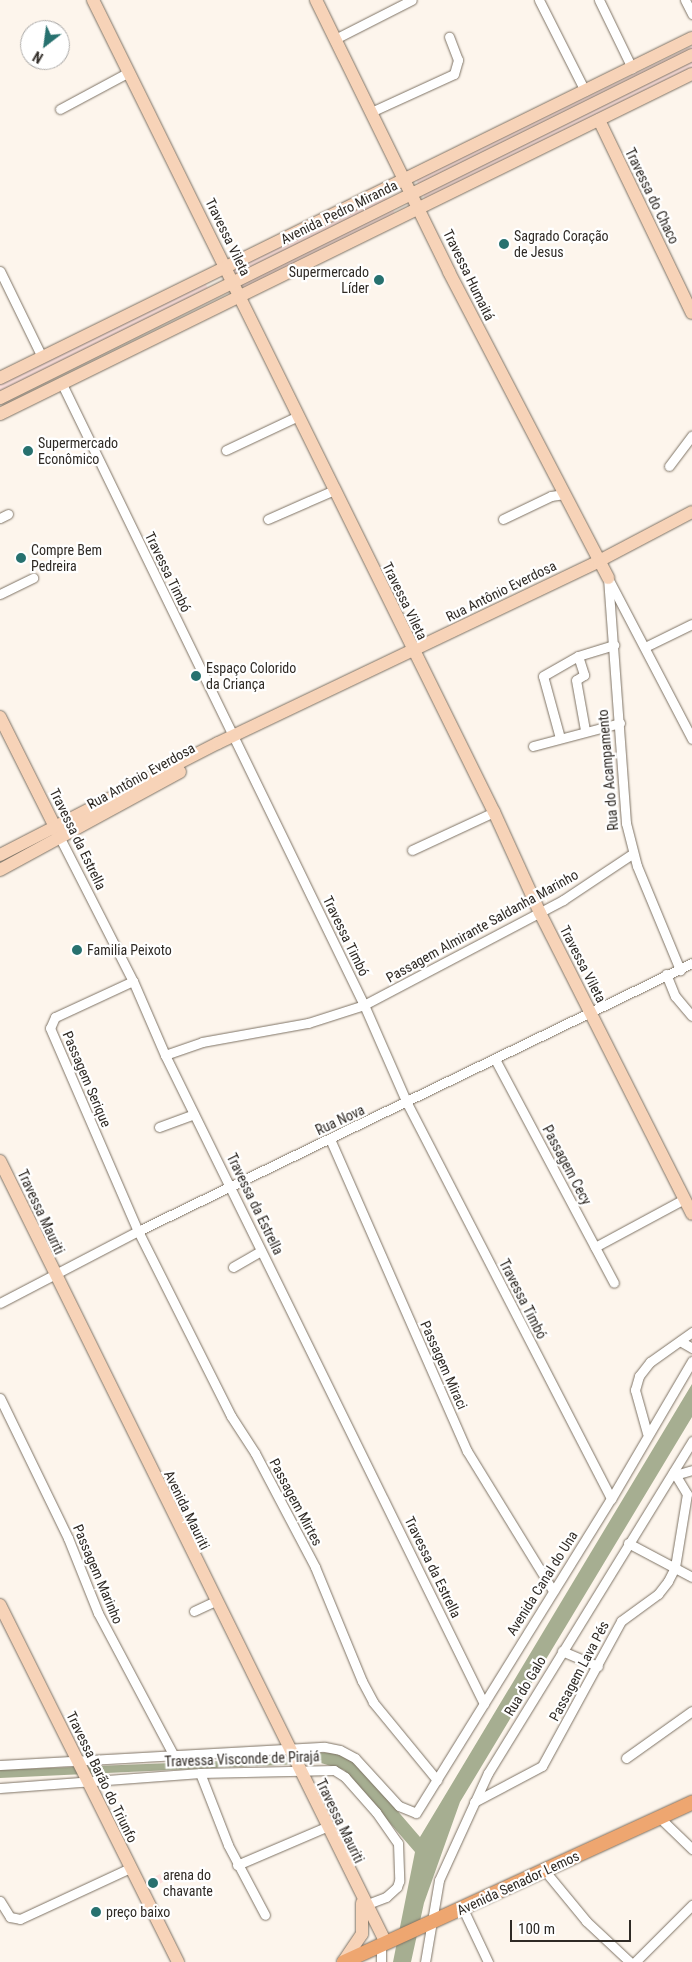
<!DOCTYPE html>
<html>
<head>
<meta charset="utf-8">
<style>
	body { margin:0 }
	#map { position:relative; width:692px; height:1962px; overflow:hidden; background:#fdf5ec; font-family:"Roboto Condensed",sans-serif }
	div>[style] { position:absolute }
	.green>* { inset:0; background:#fee0dd }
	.water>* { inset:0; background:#a6ae91 }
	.roads { filter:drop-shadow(0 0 1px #7e7365) drop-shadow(0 0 1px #7e7365) }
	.street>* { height:9px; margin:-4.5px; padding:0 4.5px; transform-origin:4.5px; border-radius:4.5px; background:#fff }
	.secondary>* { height:12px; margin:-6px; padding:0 6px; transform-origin:6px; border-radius:6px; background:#f7d3b8 }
	.primary>* { height:14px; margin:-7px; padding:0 7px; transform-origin:7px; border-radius:7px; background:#eea670 }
	.dots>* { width:14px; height:14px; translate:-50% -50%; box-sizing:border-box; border:2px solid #fff; border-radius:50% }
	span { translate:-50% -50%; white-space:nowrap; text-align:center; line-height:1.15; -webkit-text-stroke:4.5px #fff; paint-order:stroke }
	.street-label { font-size:14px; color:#2f2a25 }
	.poi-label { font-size:14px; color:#2f2a25 }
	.left { translate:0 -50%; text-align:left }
	.right { translate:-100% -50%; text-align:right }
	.north { position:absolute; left:20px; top:20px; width:50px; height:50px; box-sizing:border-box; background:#fff; border:1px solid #acaaa8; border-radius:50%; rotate:210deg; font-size:14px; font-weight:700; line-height:20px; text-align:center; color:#2f2a25 }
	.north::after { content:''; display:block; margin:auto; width:18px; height:22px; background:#27716f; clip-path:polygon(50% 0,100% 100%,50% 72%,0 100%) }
	.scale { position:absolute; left:510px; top:1920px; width:121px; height:22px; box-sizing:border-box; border:2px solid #2f2a25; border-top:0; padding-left:6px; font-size:15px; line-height:18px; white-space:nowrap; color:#2f2a25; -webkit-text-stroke:4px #fff; paint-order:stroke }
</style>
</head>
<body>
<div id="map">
	<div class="green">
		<div style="clip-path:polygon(692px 46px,692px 54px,419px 186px,416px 179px)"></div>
		<div style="clip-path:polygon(692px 61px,692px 70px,426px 201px,422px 192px)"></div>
		<div style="clip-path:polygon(385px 195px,389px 202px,235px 278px,232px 270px)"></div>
		<div style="clip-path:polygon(392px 207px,396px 216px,245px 292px,239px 282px)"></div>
		<div style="clip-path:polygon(205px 282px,209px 291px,0 394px,0 383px)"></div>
		<div style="clip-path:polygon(160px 1874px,163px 1882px,146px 1891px,142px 1883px)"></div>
	</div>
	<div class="water">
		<div style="clip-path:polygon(692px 1384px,692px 1417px,460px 1802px,424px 1903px,411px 1962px,393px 1962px,415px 1852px,344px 1770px,321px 1763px,0 1778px,0 1770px,292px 1758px,312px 1752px,332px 1753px,348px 1757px,358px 1765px,420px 1837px)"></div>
	</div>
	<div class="roads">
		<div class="street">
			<div style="left:539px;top:0;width:102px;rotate:63.2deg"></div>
			<div style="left:599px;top:0;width:76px;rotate:64.1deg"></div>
			<div style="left:685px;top:0;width:16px;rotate:63deg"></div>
			<div style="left:335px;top:39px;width:86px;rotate:-26.9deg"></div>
			<div style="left:60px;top:109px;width:78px;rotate:-28.2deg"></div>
			<div style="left:371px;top:112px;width:91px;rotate:-24.6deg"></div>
			<div style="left:454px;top:74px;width:15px;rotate:-74deg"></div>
			<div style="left:458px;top:60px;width:25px;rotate:-111deg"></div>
			<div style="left:0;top:271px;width:96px;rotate:64deg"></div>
			<div style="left:61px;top:382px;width:693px;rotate:64.06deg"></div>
			<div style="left:364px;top:1005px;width:107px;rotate:66.3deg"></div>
			<div style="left:407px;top:1103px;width:445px;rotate:62.7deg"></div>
			<div style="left:226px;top:450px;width:80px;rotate:-25.3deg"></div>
			<div style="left:669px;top:466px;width:38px;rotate:-53deg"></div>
			<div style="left:0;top:518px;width:9px;rotate:-27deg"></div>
			<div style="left:268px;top:519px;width:72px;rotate:-23.7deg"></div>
			<div style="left:503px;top:519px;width:53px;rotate:-25.6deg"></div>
			<div style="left:551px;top:496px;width:13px;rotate:-9deg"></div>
			<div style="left:608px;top:578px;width:246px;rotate:85.8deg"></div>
			<div style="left:626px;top:823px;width:44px;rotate:75.7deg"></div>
			<div style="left:637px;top:866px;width:113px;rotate:67.5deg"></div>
			<div style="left:610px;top:582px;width:177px;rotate:62.4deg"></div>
			<div style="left:0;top:594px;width:37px;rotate:-26deg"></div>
			<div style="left:645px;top:647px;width:52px;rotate:-26.1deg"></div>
			<div style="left:578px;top:656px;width:20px;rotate:72deg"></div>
			<div style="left:584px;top:675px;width:9px;rotate:148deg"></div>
			<div style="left:576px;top:680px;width:51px;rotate:79.8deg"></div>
			<div style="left:560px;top:738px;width:64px;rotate:-105.3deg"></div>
			<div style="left:543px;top:676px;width:40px;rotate:-29.7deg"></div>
			<div style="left:578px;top:656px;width:38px;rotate:-17deg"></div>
			<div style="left:533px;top:746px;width:90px;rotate:-14.8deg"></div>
			<div style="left:60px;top:838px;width:161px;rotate:63deg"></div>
			<div style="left:133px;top:981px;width:81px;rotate:66.6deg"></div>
			<div style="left:165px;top:1055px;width:723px;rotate:63.82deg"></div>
			<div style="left:412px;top:850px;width:90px;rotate:-24.9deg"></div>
			<div style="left:666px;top:974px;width:24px;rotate:68deg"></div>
			<div style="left:675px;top:996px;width:26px;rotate:50deg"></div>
			<div style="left:133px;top:981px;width:86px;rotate:155.2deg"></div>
			<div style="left:55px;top:1017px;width:12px;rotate:114deg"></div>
			<div style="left:50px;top:1028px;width:221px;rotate:66.6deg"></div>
			<div style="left:138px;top:1231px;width:207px;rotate:63.3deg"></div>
			<div style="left:231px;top:1416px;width:44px;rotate:57deg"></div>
			<div style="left:255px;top:1453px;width:129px;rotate:62.2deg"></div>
			<div style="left:315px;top:1567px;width:123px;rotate:67.6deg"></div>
			<div style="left:362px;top:1681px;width:24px;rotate:62deg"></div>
			<div style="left:373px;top:1702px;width:101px;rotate:50.6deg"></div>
			<div style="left:165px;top:1055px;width:39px;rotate:-19deg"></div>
			<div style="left:202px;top:1042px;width:108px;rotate:-10.2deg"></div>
			<div style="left:308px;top:1023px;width:59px;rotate:-17.8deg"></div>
			<div style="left:364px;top:1005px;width:225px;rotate:-27.8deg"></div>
			<div style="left:563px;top:900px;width:83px;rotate:-33.7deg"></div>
			<div style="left:496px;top:1061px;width:251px;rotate:62deg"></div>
			<div style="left:159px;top:1127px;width:37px;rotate:-20deg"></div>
			<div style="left:330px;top:1139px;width:341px;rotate:66.3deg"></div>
			<div style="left:467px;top:1451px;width:164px;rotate:58.4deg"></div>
			<div style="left:595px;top:1247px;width:101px;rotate:-28.3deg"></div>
			<div style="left:233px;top:1267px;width:32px;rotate:-30deg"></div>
			<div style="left:0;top:1303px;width:156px;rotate:-27.6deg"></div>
			<div style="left:138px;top:1231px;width:615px;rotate:-25.82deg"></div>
			<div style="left:680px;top:1341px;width:14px;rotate:30deg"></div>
			<div style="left:0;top:1398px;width:156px;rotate:64.1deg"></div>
			<div style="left:68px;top:1538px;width:81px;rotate:68.2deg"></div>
			<div style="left:98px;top:1613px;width:164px;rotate:62deg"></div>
			<div style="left:647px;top:1433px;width:45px;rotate:-105.6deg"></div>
			<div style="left:635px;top:1390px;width:15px;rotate:-74deg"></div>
			<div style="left:639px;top:1376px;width:18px;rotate:-52deg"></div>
			<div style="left:650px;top:1362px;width:52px;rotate:-35.5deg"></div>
			<div style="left:675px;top:1475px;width:18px;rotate:-16deg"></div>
			<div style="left:628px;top:1543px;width:72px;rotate:28deg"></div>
			<div style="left:194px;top:1611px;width:23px;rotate:-25deg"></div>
			<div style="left:562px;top:1651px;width:39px;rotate:23deg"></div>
			<div style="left:626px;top:1758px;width:81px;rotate:-35.5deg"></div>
			<div style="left:0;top:1765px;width:325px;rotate:-3.2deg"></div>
			<div style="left:325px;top:1747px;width:15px;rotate:11deg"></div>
			<div style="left:340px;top:1750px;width:17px;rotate:28deg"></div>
			<div style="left:355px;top:1758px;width:65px;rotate:47.5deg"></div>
			<div style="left:399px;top:1806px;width:18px;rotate:22deg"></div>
			<div style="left:416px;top:1813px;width:370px;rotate:-58.2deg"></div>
			<div style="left:611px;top:1499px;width:160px;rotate:-59.6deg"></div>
			<div style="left:200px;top:1773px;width:77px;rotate:68.7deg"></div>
			<div style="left:228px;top:1845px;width:79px;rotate:62.1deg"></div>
			<div style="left:0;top:1788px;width:201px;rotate:-4.3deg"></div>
			<div style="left:200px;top:1773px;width:134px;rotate:-1.3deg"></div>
			<div style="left:334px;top:1770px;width:13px;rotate:32deg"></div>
			<div style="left:345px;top:1777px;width:47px;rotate:48.5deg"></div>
			<div style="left:376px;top:1812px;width:38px;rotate:55deg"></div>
			<div style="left:398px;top:1843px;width:38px;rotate:88deg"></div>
			<div style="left:399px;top:1881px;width:6px;rotate:108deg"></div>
			<div style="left:397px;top:1887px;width:15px;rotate:138deg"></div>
			<div style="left:386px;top:1897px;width:26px;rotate:159deg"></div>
			<div style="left:474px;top:1802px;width:77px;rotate:-27.9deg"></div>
			<div style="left:542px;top:1766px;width:165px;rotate:-61.4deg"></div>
			<div style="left:621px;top:1621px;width:46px;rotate:-36.1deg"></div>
			<div style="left:658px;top:1594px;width:16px;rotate:-52deg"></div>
			<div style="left:668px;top:1581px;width:16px;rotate:-63deg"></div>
			<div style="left:675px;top:1567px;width:74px;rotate:-80.7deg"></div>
			<div style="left:687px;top:1494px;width:26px;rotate:-121deg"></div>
			<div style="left:660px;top:1818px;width:45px;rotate:44.1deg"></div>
			<div style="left:237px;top:1865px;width:97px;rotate:-23.1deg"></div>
			<div style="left:545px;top:1871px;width:65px;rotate:50.6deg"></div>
			<div style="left:586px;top:1921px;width:60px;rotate:43deg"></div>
			<div style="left:0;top:1901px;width:19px;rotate:58deg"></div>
			<div style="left:10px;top:1917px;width:10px;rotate:11deg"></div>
			<div style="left:20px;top:1919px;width:121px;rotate:-24.9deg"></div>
			<div style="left:463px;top:1909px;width:59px;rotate:64.7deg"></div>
			<div style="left:381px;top:1962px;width:16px;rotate:-90deg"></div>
			<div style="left:425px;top:1962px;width:83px;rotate:-80.3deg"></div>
			<div style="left:439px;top:1880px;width:118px;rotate:-65.4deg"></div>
			<div style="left:488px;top:1773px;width:390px;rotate:-58.4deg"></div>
			<div style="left:635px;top:1962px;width:81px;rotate:-45deg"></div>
		</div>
		<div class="secondary">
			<div style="left:93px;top:0;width:906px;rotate:63.72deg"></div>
			<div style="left:494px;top:812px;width:111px;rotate:65.5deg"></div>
			<div style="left:540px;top:913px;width:337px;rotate:63.2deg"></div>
			<div style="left:316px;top:0;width:303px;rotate:63.9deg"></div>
			<div style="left:449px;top:272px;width:345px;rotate:62.5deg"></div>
			<div style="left:599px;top:120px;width:214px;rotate:64.3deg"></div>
			<div style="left:0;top:378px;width:771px;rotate:-26.17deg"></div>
			<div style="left:0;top:398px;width:772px;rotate:-26.37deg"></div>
			<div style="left:0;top:414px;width:771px;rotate:-26.17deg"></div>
			<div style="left:0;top:717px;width:130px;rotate:63.4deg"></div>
			<div style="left:0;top:855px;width:245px;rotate:-27.2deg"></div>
			<div style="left:218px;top:743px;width:422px;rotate:-25.5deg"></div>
			<div style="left:599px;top:561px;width:105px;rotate:-27.8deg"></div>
			<div style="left:0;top:870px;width:205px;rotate:-28.6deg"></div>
			<div style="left:0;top:1161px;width:872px;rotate:63.73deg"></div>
			<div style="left:0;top:1605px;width:399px;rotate:63.5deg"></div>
			<div style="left:343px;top:1962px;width:34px;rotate:-56deg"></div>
			<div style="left:362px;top:1934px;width:31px;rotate:-90deg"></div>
		</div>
		<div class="primary">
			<div style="left:344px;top:1962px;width:383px;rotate:-24.6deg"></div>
		</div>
	</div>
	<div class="dots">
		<div style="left:504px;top:244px;background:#27716f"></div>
		<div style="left:379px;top:280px;background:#27716f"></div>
		<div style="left:28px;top:451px;background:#27716f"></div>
		<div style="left:21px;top:558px;background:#27716f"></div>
		<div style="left:196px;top:676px;background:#27716f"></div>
		<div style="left:77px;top:950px;background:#27716f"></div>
		<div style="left:153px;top:1883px;background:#27716f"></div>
		<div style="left:96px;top:1912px;background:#27716f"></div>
	</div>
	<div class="street-label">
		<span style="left:652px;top:196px;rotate:64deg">Travessa do Chaco</span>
		<span style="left:339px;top:212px;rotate:-26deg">Avenida Pedro Miranda</span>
		<span style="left:228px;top:237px;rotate:64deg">Travessa Vileta</span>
		<span style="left:469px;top:275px;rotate:64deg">Travessa Humaitá</span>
		<span style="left:168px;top:572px;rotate:64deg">Travessa Timbó</span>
		<span style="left:501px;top:591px;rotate:-26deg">Rua Antônio Everdosa</span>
		<span style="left:405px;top:601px;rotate:64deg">Travessa Vileta</span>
		<span style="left:608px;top:770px;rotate:-95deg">Rua do Acampamento</span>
		<span style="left:141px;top:776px;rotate:-29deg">Rua Antônio Everdosa</span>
		<span style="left:78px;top:839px;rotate:64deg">Travessa da Estrella</span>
		<span style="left:482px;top:926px;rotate:-29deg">Passagem Almirante Saldanha Marinho</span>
		<span style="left:346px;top:936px;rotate:64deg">Travessa Timbó</span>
		<span style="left:583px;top:964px;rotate:63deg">Travessa Vileta</span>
		<span style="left:87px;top:1079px;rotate:67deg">Passagem Serique</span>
		<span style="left:340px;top:1120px;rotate:-25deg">Rua Nova</span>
		<span style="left:567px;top:1165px;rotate:62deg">Passagem Cecy</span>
		<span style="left:255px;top:1204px;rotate:64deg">Travessa da Estrella</span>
		<span style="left:41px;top:1212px;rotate:65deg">Travessa Mauriti</span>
		<span style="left:523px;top:1299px;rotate:63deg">Travessa Timbó</span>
		<span style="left:444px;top:1365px;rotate:66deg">Passagem Miraci</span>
		<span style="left:296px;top:1502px;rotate:62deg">Passagem Mirtes</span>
		<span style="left:187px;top:1510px;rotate:64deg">Avenida Mauriti</span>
		<span style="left:433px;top:1567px;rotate:64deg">Travessa da Estrella</span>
		<span style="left:98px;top:1574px;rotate:67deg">Passagem Marinho</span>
		<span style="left:542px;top:1583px;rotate:-58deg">Avenida Canal do Una</span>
		<span style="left:579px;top:1671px;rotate:-62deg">Passagem Lava Pés</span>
		<span style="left:525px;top:1686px;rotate:-59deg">Rua do Galo</span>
		<span style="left:242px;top:1759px;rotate:-2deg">Travessa Visconde de Pirajá</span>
		<span style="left:102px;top:1777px;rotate:64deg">Travessa Barão do Triunfo</span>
		<span style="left:340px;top:1821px;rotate:64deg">Travessa Mauriti</span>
		<span style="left:518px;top:1883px;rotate:-25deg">Avenida Senador Lemos</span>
	</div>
	<div class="poi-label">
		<span class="left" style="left:514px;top:244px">Sagrado Coração<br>de Jesus</span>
		<span class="right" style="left:369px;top:280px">Supermercado<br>Líder</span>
		<span class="left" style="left:38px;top:451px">Supermercado<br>Econômico</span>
		<span class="left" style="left:31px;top:558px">Compre Bem<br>Pedreira</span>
		<span class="left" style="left:206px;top:676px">Espaço Colorido<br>da Criança</span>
		<span class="left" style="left:87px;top:950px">Familia Peixoto</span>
		<span class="left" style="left:163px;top:1883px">arena do<br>chavante</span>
		<span class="left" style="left:106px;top:1912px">preço baixo</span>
	</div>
	<div class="north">N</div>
	<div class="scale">100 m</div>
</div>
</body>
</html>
